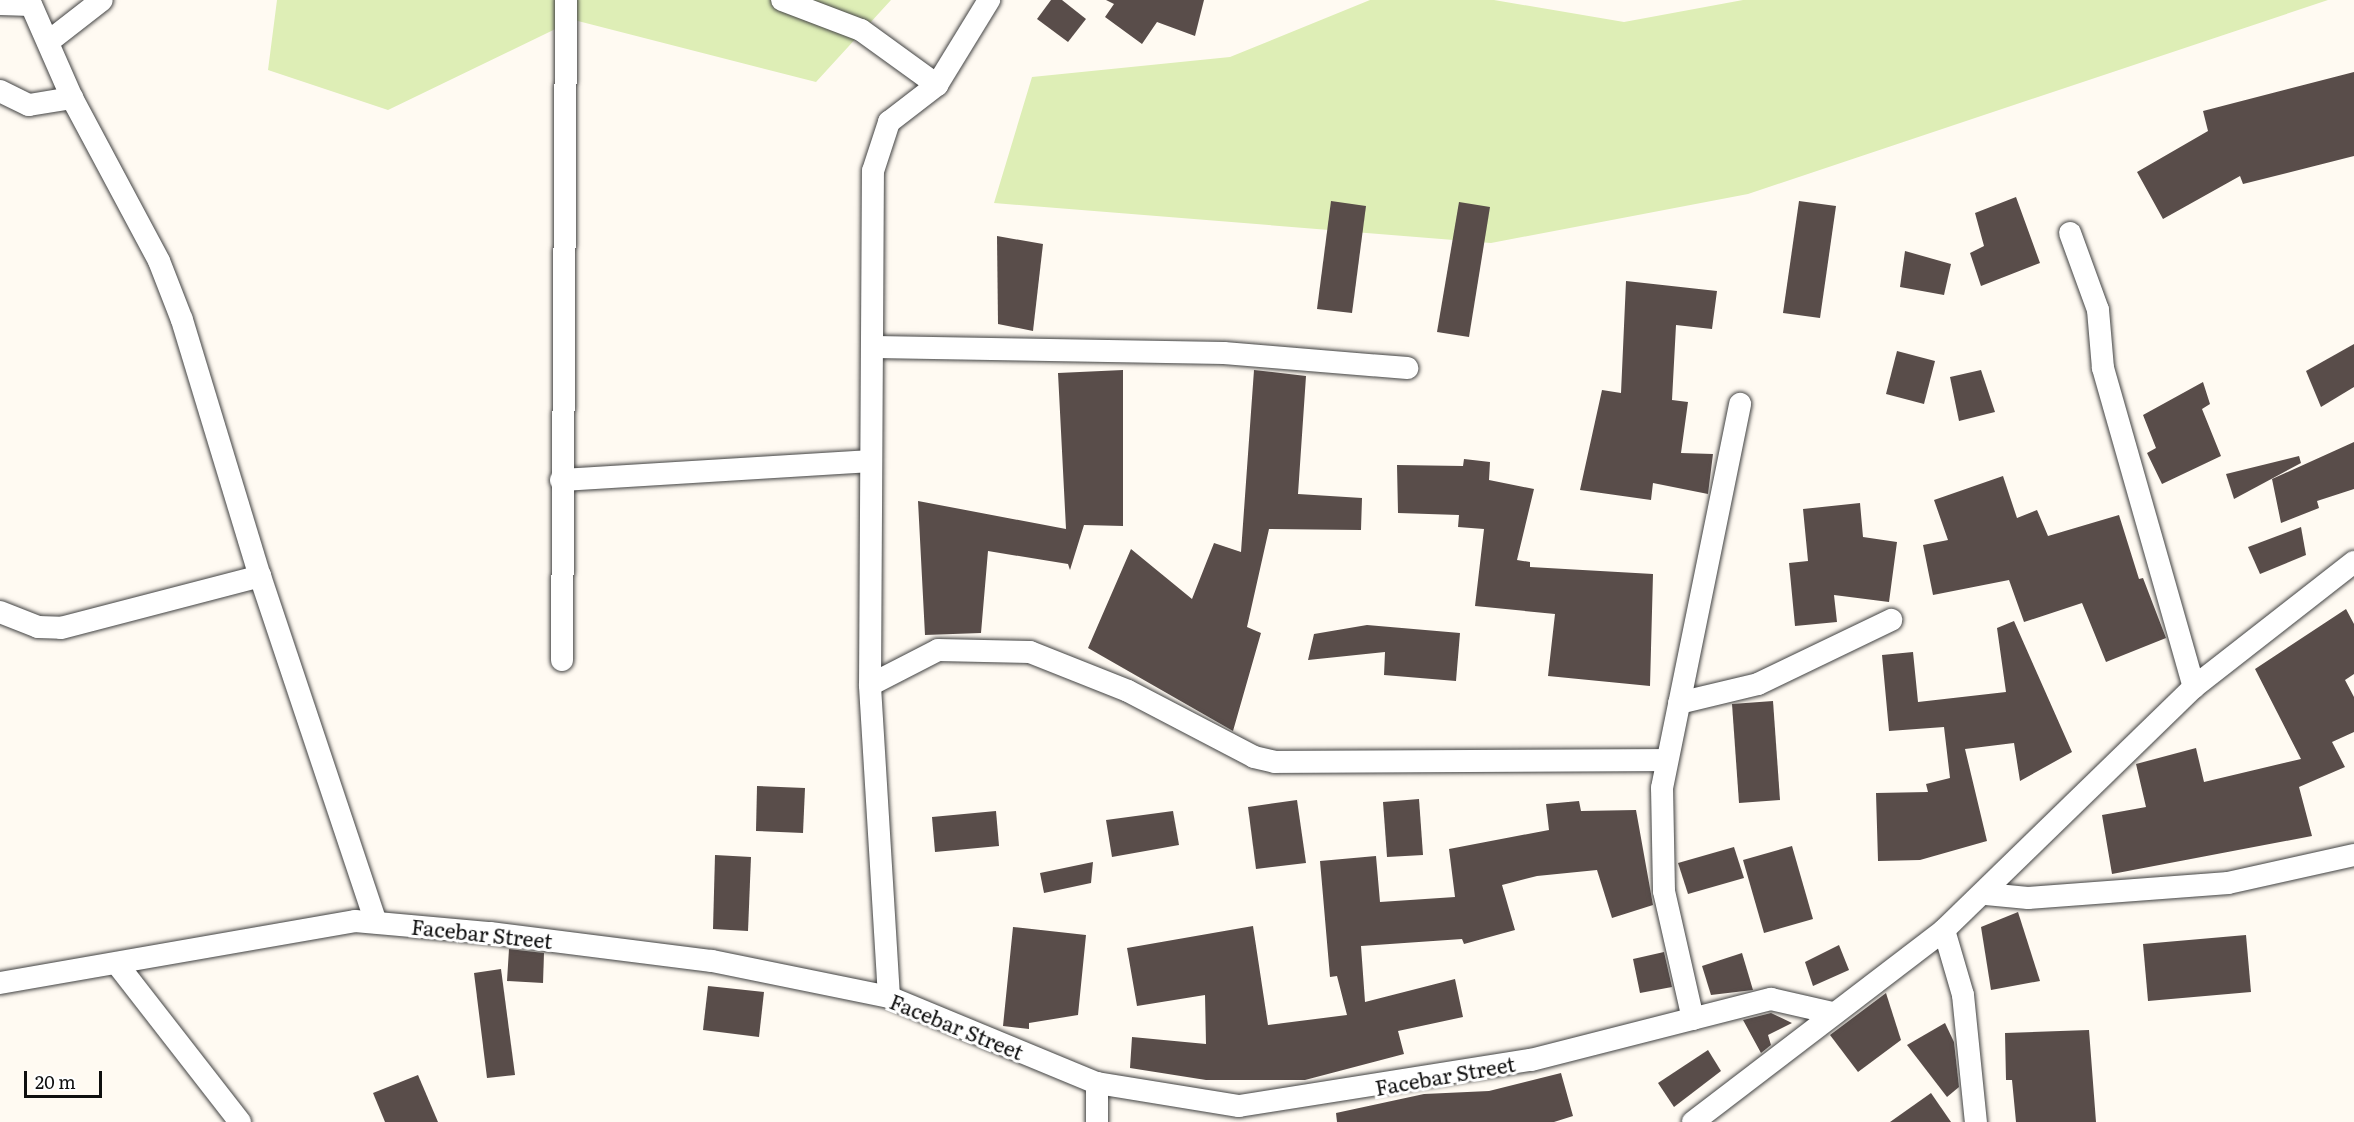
<!DOCTYPE html>
<html>
<head>
<meta charset="utf-8">
<style>
	body { margin:0 }
	#map { position:relative; width:2354px; height:1122px; overflow:hidden; background:#fffaf2; font-family:Literata,serif }
	div>[style] { position:absolute }
	.green>* { inset:0; background:#deeeb6 }
	.building>* { inset:0; background:#594d4a }
	.roads { filter:drop-shadow(0 0 2px #424242) drop-shadow(0 0 2px #424242) }
	.minor>* { height:22px; margin:-11px; padding:0 11px; transform-origin:11px; border-radius:11px; background:#fff }
	span { translate:-50% -50%; white-space:nowrap; text-align:center; line-height:1.15; -webkit-text-stroke:6px #fff; paint-order:stroke }
	.street-label { font-size:21px; color:#0f0f0f }
	.scale { position:absolute; left:24px; top:1071px; width:78px; height:27px; box-sizing:border-box; border:3px solid #0f0f0f; border-top:0; padding-left:8px; font-size:18px; line-height:21px; white-space:nowrap; color:#0f0f0f; -webkit-text-stroke:4px #fff; paint-order:stroke }
</style>
</head>
<body>
<div id="map">
	<div class="green">
		<div style="clip-path:polygon(277px 0,891px 0,816px 82px,574px 20px,388px 110px,268px 70px)"></div>
		<div style="clip-path:polygon(1370px 0,1494px 0,1624px 22px,1743px 0,2328px 0,1748px 194px,1491px 243px,994px 203px,1032px 77px,1230px 57px)"></div>
	</div>
	<div class="building">
		<div style="clip-path:polygon(1051px 0,1062px 0,1086px 19px,1068px 42px,1037px 19px)"></div>
		<div style="clip-path:polygon(1106px 0,1204px 0,1195px 36px,1157px 22px,1142px 44px,1105px 17px,1114px 4px)"></div>
		<div style="clip-path:polygon(2354px 72px,2354px 156px,2243px 184px,2240px 176px,2163px 219px,2137px 172px,2208px 131px,2203px 111px)"></div>
		<div style="clip-path:polygon(2016px 197px,2040px 263px,1981px 286px,1970px 253px,1984px 246px,1975px 213px)"></div>
		<div style="clip-path:polygon(1331px 201px,1366px 206px,1352px 313px,1317px 309px)"></div>
		<div style="clip-path:polygon(1799px 201px,1836px 206px,1820px 318px,1783px 313px)"></div>
		<div style="clip-path:polygon(1459px 202px,1490px 207px,1469px 337px,1437px 332px)"></div>
		<div style="clip-path:polygon(997px 236px,1043px 244px,1033px 331px,998px 324px)"></div>
		<div style="clip-path:polygon(1905px 251px,1951px 264px,1944px 295px,1900px 287px)"></div>
		<div style="clip-path:polygon(1626px 281px,1717px 291px,1712px 329px,1676px 325px,1672px 400px,1688px 402px,1681px 453px,1713px 454px,1708px 494px,1653px 483px,1651px 500px,1580px 490px,1602px 390px,1621px 393px)"></div>
		<div style="clip-path:polygon(2354px 344px,2354px 387px,2321px 407px,2306px 371px)"></div>
		<div style="clip-path:polygon(1897px 351px,1935px 361px,1924px 404px,1886px 394px)"></div>
		<div style="clip-path:polygon(1123px 370px,1123px 526px,1084px 525px,1070px 570px,1068px 564px,988px 551px,981px 633px,925px 635px,918px 501px,1066px 529px,1058px 373px)"></div>
		<div style="clip-path:polygon(1254px 370px,1306px 376px,1298px 494px,1362px 498px,1361px 530px,1269px 529px,1247px 627px,1261px 633px,1233px 731px,1088px 648px,1131px 549px,1192px 599px,1214px 543px,1241px 552px)"></div>
		<div style="clip-path:polygon(1981px 370px,1995px 412px,1959px 421px,1950px 377px)"></div>
		<div style="clip-path:polygon(2203px 382px,2210px 404px,2202px 409px,2221px 456px,2162px 484px,2147px 453px,2156px 448px,2143px 415px)"></div>
		<div style="clip-path:polygon(2354px 442px,2354px 489px,2317px 501px,2319px 508px,2281px 523px,2272px 479px)"></div>
		<div style="clip-path:polygon(2299px 456px,2301px 463px,2234px 499px,2226px 474px)"></div>
		<div style="clip-path:polygon(1464px 459px,1490px 462px,1489px 480px,1534px 489px,1517px 560px,1530px 562px,1530px 567px,1653px 574px,1650px 686px,1548px 676px,1555px 614px,1475px 606px,1484px 529px,1458px 527px,1459px 515px,1398px 513px,1397px 465px,1463px 466px)"></div>
		<div style="clip-path:polygon(2003px 476px,2017px 518px,2037px 510px,2048px 536px,2119px 515px,2139px 579px,2143px 578px,2166px 638px,2106px 662px,2082px 603px,2024px 622px,2009px 580px,1933px 595px,1923px 545px,1948px 540px,1934px 500px)"></div>
		<div style="clip-path:polygon(1860px 503px,1863px 537px,1897px 542px,1889px 602px,1834px 595px,1837px 622px,1795px 626px,1789px 563px,1808px 561px,1803px 509px)"></div>
		<div style="clip-path:polygon(2301px 527px,2306px 555px,2260px 574px,2248px 547px)"></div>
		<div style="clip-path:polygon(2346px 609px,2354px 624px,2354px 674px,2345px 680px,2354px 697px,2354px 732px,2332px 742px,2345px 767px,2299px 787px,2312px 836px,2112px 874px,2102px 815px,2146px 807px,2136px 764px,2196px 748px,2204px 782px,2301px 759px,2255px 669px)"></div>
		<div style="clip-path:polygon(2014px 621px,2072px 752px,2020px 781px,2014px 743px,1965px 749px,1987px 841px,1920px 860px,1878px 861px,1876px 793px,1928px 792px,1926px 784px,1950px 778px,1944px 727px,1889px 731px,1882px 655px,1913px 652px,1918px 702px,2006px 692px,1997px 628px)"></div>
		<div style="clip-path:polygon(1367px 625px,1460px 633px,1456px 681px,1384px 675px,1385px 652px,1308px 660px,1314px 634px)"></div>
		<div style="clip-path:polygon(1773px 701px,1780px 800px,1739px 803px,1732px 704px)"></div>
		<div style="clip-path:polygon(757px 786px,805px 788px,803px 833px,756px 831px)"></div>
		<div style="clip-path:polygon(1419px 799px,1423px 855px,1387px 857px,1383px 802px)"></div>
		<div style="clip-path:polygon(1297px 800px,1306px 863px,1256px 869px,1248px 807px)"></div>
		<div style="clip-path:polygon(1579px 801px,1581px 811px,1636px 810px,1653px 905px,1612px 918px,1597px 870px,1537px 876px,1502px 885px,1515px 930px,1464px 944px,1462px 939px,1361px 946px,1365px 1002px,1455px 979px,1463px 1017px,1398px 1031px,1404px 1054px,1305px 1080px,1206px 1080px,1130px 1068px,1132px 1037px,1206px 1044px,1205px 995px,1137px 1006px,1127px 948px,1253px 926px,1268px 1025px,1347px 1015px,1337px 976px,1330px 977px,1320px 861px,1376px 856px,1380px 902px,1455px 897px,1449px 849px,1549px 830px,1546px 804px)"></div>
		<div style="clip-path:polygon(996px 811px,999px 846px,935px 852px,932px 817px)"></div>
		<div style="clip-path:polygon(1173px 811px,1179px 845px,1112px 857px,1106px 820px)"></div>
		<div style="clip-path:polygon(1792px 846px,1813px 919px,1764px 933px,1743px 860px)"></div>
		<div style="clip-path:polygon(1734px 847px,1744px 878px,1688px 894px,1678px 863px)"></div>
		<div style="clip-path:polygon(715px 855px,751px 857px,748px 931px,713px 929px)"></div>
		<div style="clip-path:polygon(1093px 862px,1091px 883px,1044px 893px,1040px 873px)"></div>
		<div style="clip-path:polygon(2018px 912px,2040px 981px,1991px 990px,1981px 927px)"></div>
		<div style="clip-path:polygon(1013px 927px,1086px 935px,1078px 1015px,1029px 1023px,1029px 1029px,1003px 1026px)"></div>
		<div style="clip-path:polygon(2246px 935px,2251px 992px,2148px 1001px,2143px 944px)"></div>
		<div style="clip-path:polygon(1839px 945px,1849px 970px,1813px 986px,1805px 962px)"></div>
		<div style="clip-path:polygon(509px 949px,544px 953px,543px 983px,507px 981px)"></div>
		<div style="clip-path:polygon(1664px 952px,1672px 987px,1640px 993px,1633px 959px)"></div>
		<div style="clip-path:polygon(1742px 953px,1753px 990px,1711px 995px,1702px 966px)"></div>
		<div style="clip-path:polygon(501px 969px,515px 1075px,487px 1078px,474px 973px)"></div>
		<div style="clip-path:polygon(708px 986px,764px 992px,759px 1037px,703px 1030px)"></div>
		<div style="clip-path:polygon(1886px 993px,1901px 1040px,1858px 1072px,1830px 1035px)"></div>
		<div style="clip-path:polygon(1771px 1013px,1792px 1023px,1768px 1035px,1771px 1045px,1761px 1053px,1743px 1020px)"></div>
		<div style="clip-path:polygon(1945px 1023px,1954px 1042px,1959px 1087px,1947px 1097px,1907px 1045px)"></div>
		<div style="clip-path:polygon(2089px 1030px,2096px 1122px,2016px 1122px,2012px 1080px,2006px 1080px,2005px 1033px)"></div>
		<div style="clip-path:polygon(1708px 1050px,1721px 1071px,1674px 1107px,1658px 1083px)"></div>
		<div style="clip-path:polygon(1561px 1073px,1573px 1116px,1554px 1122px,1337px 1122px,1336px 1113px,1424px 1094px,1489px 1091px)"></div>
		<div style="clip-path:polygon(418px 1075px,438px 1122px,385px 1122px,373px 1093px)"></div>
		<div style="clip-path:polygon(1931px 1093px,1951px 1122px,1890px 1122px)"></div>
	</div>
	<div class="roads">
		<div class="minor">
			<div style="left:29px;top:0;width:107px;rotate:66.3deg"></div>
			<div style="left:72px;top:98px;width:185px;rotate:61.9deg"></div>
			<div style="left:159px;top:261px;width:63px;rotate:68.7deg"></div>
			<div style="left:182px;top:320px;width:268px;rotate:73.1deg"></div>
			<div style="left:260px;top:576px;width:365px;rotate:71.5deg"></div>
			<div style="left:782px;top:0;width:85px;rotate:20.8deg"></div>
			<div style="left:861px;top:30px;width:94px;rotate:35.9deg"></div>
			<div style="left:0;top:4px;width:31px;rotate:2deg"></div>
			<div style="left:48px;top:42px;width:68px;rotate:-37.9deg"></div>
			<div style="left:0;top:91px;width:32px;rotate:26deg"></div>
			<div style="left:29px;top:105px;width:44px;rotate:-9.2deg"></div>
			<div style="left:2070px;top:233px;width:82px;rotate:70deg"></div>
			<div style="left:2098px;top:310px;width:58px;rotate:85.1deg"></div>
			<div style="left:2103px;top:368px;width:332px;rotate:74.1deg"></div>
			<div style="left:875px;top:347px;width:349px;rotate:1deg"></div>
			<div style="left:1224px;top:353px;width:184px;rotate:4.7deg"></div>
			<div style="left:561px;top:480px;width:308px;rotate:-3.5deg"></div>
			<div style="left:0;top:612px;width:41px;rotate:21.5deg"></div>
			<div style="left:38px;top:627px;width:23px;rotate:2deg"></div>
			<div style="left:61px;top:628px;width:206px;rotate:-14.6deg"></div>
			<div style="left:562px;top:660px;width:660px;rotate:-89.65deg"></div>
			<div style="left:870px;top:685px;width:76px;rotate:-27.2deg"></div>
			<div style="left:938px;top:650px;width:92px;rotate:1.2deg"></div>
			<div style="left:1030px;top:652px;width:105px;rotate:21.7deg"></div>
			<div style="left:1128px;top:691px;width:142px;rotate:27.6deg"></div>
			<div style="left:1254px;top:757px;width:22px;rotate:13deg"></div>
			<div style="left:1275px;top:762px;width:389px;rotate:-0.3deg"></div>
			<div style="left:1679px;top:703px;width:81px;rotate:-13.5deg"></div>
			<div style="left:1758px;top:684px;width:148px;rotate:-25.7deg"></div>
			<div style="left:1986px;top:894px;width:42px;rotate:5.4deg"></div>
			<div style="left:2028px;top:898px;width:201px;rotate:-4.3deg"></div>
			<div style="left:2228px;top:883px;width:129px;rotate:-12.5deg"></div>
			<div style="left:1944px;top:930px;width:68px;rotate:73.7deg"></div>
			<div style="left:1963px;top:995px;width:128px;rotate:84.2deg"></div>
			<div style="left:117px;top:964px;width:200px;rotate:52.1deg"></div>
			<div style="left:0;top:983px;width:360px;rotate:-9.9deg"></div>
			<div style="left:355px;top:921px;width:136px;rotate:5.1deg"></div>
			<div style="left:490px;top:933px;width:224px;rotate:7.2deg"></div>
			<div style="left:712px;top:961px;width:181px;rotate:11.5deg"></div>
			<div style="left:889px;top:997px;width:225px;rotate:22.5deg"></div>
			<div style="left:1097px;top:1083px;width:144px;rotate:9.2deg"></div>
			<div style="left:1239px;top:1106px;width:296px;rotate:-9deg"></div>
			<div style="left:1531px;top:1060px;width:248px;rotate:-14.3deg"></div>
			<div style="left:1771px;top:999px;width:63px;rotate:12.9deg"></div>
			<div style="left:889px;top:997px;width:313px;rotate:-93.5deg"></div>
			<div style="left:870px;top:685px;width:514px;rotate:-89.67deg"></div>
			<div style="left:873px;top:171px;width:52px;rotate:-71.9deg"></div>
			<div style="left:889px;top:122px;width:61px;rotate:-37.6deg"></div>
			<div style="left:937px;top:85px;width:100px;rotate:-58.5deg"></div>
			<div style="left:1693px;top:1019px;width:131px;rotate:-102.8deg"></div>
			<div style="left:1664px;top:891px;width:103px;rotate:-91.1deg"></div>
			<div style="left:1662px;top:788px;width:392px;rotate:-78.5deg"></div>
			<div style="left:1097px;top:1122px;width:39px;rotate:-90deg"></div>
			<div style="left:1693px;top:1122px;width:316px;rotate:-37.4deg"></div>
			<div style="left:1944px;top:930px;width:349px;rotate:-44.2deg"></div>
			<div style="left:2194px;top:687px;width:203px;rotate:-38deg"></div>
		</div>
	</div>
	<div class="street-label">
		<span style="left:482px;top:933px;rotate:6deg">Facebar Street</span>
		<span style="left:957px;top:1026px;rotate:22deg">Facebar Street</span>
		<span style="left:1445px;top:1075px;rotate:-10deg">Facebar Street</span>
	</div>
	<div class="scale">20 m</div>
</div>
</body>
</html>
